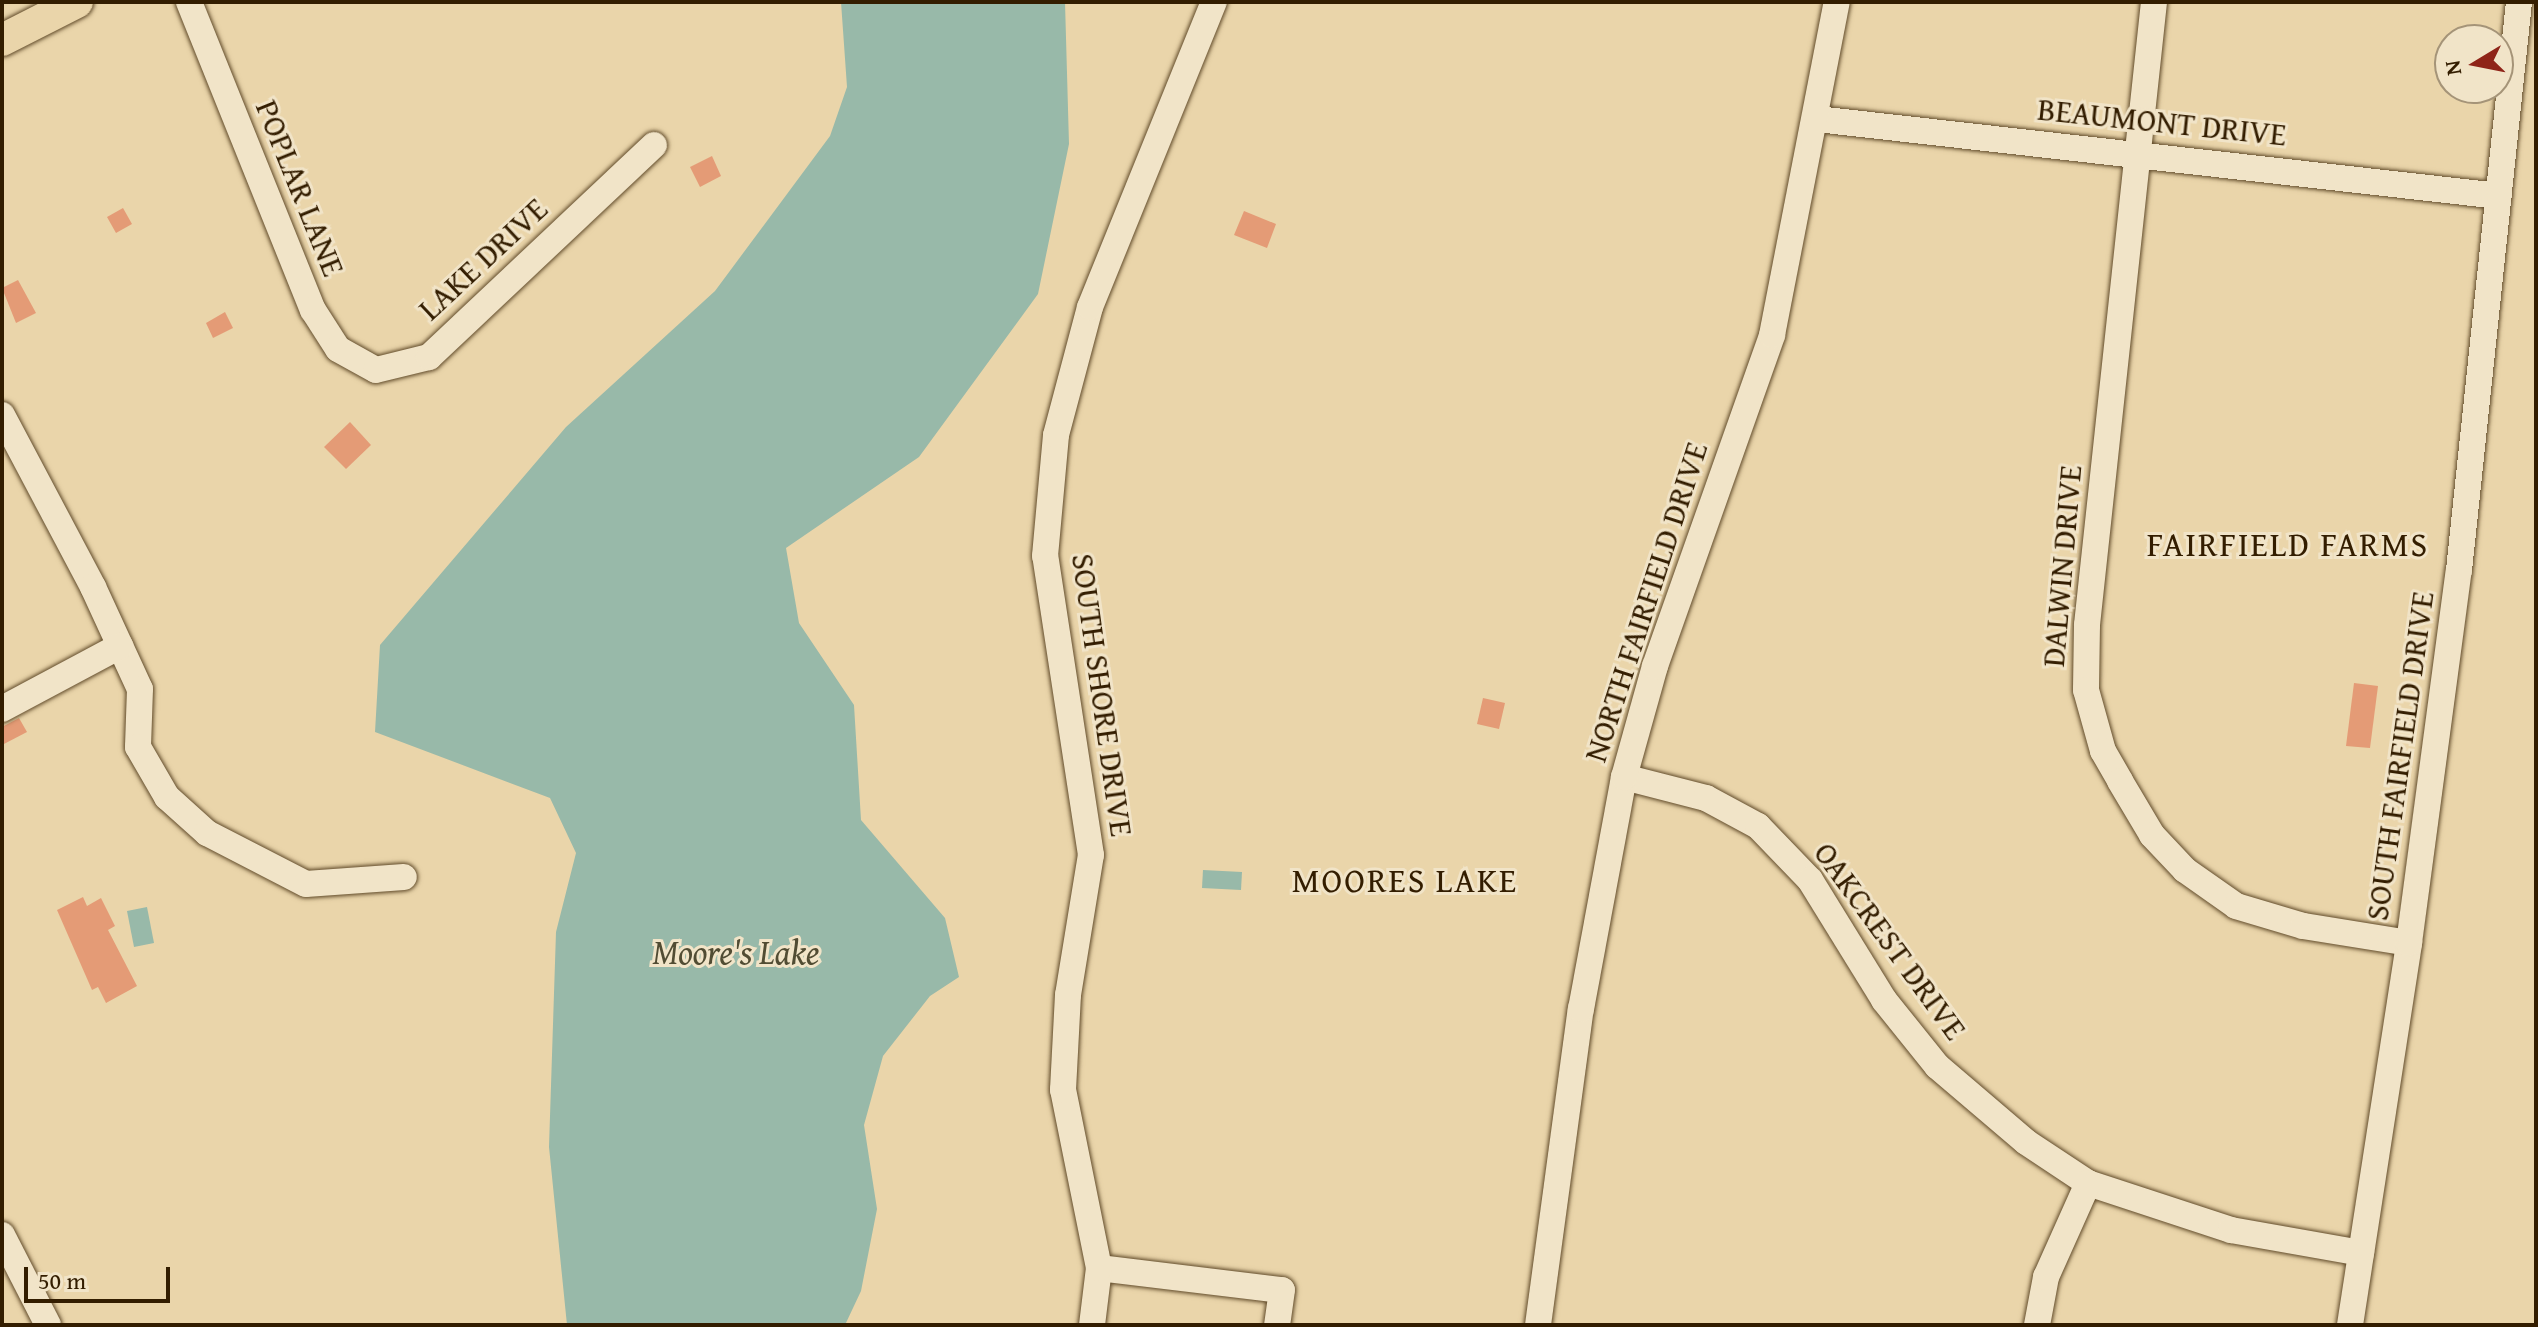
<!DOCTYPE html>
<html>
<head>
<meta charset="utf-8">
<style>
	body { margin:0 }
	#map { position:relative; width:2538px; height:1327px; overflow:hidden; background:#ead5aa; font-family:"Gentium Book Plus",serif }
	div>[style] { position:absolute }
	.water>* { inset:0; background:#98b9a9 }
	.building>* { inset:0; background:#e49b76 }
	.roads { filter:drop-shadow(0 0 2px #614b2a) drop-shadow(0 0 2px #614b2a) }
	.minor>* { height:26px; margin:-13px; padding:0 13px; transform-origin:13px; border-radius:13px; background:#f1e4c8 }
	.major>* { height:32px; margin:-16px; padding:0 16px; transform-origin:16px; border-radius:16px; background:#ead5aa }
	span { translate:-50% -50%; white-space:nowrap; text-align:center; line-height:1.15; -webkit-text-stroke:6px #f1e4c8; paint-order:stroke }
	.street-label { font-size:32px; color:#331d00 }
	.neighbourhood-label { font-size:34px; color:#331d00; letter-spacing:2px }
	.water-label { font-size:34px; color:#514c33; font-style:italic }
	.frame { position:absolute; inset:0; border:4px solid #331d00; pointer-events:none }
	.north { position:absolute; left:2434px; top:24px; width:80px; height:80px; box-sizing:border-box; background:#f1e4c8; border:2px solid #a59478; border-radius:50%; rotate:260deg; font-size:22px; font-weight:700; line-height:32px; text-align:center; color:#331d00 }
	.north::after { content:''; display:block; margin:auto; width:28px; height:36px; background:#8f2418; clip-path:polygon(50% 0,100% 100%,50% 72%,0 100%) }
	.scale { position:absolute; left:24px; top:1267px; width:146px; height:36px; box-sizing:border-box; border:4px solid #331d00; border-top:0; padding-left:10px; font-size:24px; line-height:28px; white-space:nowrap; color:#331d00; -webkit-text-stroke:6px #f1e4c8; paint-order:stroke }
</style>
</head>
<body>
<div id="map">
	<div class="water">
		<div style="clip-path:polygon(841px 2px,1065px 2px,1069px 144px,1038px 294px,919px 457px,786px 548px,799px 623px,854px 705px,861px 820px,945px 918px,959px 977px,930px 996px,883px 1056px,864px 1125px,877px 1209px,861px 1291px,845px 1325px,567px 1325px,549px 1147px,556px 932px,576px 853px,550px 798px,375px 732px,380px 645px,566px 427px,715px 291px,830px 136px,847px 87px)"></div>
		<div style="clip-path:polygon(1203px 870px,1242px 872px,1241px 890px,1202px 888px)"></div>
		<div style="clip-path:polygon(147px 907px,154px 943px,134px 947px,127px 911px)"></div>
	</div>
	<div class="building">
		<div style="clip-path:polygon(712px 156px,721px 176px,700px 187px,690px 167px)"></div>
		<div style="clip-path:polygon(123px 208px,132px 224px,116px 233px,107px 217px)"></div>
		<div style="clip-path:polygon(1244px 211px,1276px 224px,1267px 248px,1234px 235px)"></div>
		<div style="clip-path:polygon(18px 280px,36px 313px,16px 323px,2px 288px)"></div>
		<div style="clip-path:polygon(225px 312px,233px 328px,213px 338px,206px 323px)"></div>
		<div style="clip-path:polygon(350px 422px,371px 445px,346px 469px,324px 447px)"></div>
		<div style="clip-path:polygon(2354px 683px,2378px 686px,2370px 748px,2346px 746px)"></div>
		<div style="clip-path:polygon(1483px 698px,1505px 703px,1499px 729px,1477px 724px)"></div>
		<div style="clip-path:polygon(19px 718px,27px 732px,2px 745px,2px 727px)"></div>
		<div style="clip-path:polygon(83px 897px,87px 906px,101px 898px,115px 926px,108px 930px,137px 986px,106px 1003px,98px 987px,92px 990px,57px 910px)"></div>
	</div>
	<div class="roads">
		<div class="minor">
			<div style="left:189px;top:2px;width:332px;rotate:68.1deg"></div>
			<div style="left:313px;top:310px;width:46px;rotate:57.3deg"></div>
			<div style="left:338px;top:349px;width:43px;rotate:28.9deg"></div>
			<div style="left:376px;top:370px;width:55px;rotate:-13.8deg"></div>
			<div style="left:429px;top:357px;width:309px;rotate:-43.3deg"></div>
			<div style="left:2154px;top:2px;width:627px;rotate:96.14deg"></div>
			<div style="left:2087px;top:625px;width:65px;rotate:90.9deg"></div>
			<div style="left:2086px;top:690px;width:63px;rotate:74.4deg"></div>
			<div style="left:2103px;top:751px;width:34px;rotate:60deg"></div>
			<div style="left:2120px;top:781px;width:63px;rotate:59.3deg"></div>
			<div style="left:2152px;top:835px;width:48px;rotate:46.7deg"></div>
			<div style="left:2185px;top:870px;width:62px;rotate:35.2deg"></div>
			<div style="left:2236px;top:906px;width:70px;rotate:16.6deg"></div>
			<div style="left:2303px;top:926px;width:107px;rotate:9.1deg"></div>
			<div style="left:1817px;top:119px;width:686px;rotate:6.44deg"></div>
			<div style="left:2px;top:415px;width:195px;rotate:62.1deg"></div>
			<div style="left:93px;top:587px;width:112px;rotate:65.3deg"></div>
			<div style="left:140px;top:689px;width:58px;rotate:92deg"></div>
			<div style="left:138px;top:747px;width:58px;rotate:59.9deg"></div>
			<div style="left:167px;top:797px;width:54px;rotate:42deg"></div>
			<div style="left:207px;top:833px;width:111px;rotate:27.3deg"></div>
			<div style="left:306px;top:884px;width:98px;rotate:-4.1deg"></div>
			<div style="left:2px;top:709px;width:134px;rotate:-28.1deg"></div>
			<div style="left:1624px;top:777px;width:85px;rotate:14.4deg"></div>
			<div style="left:1706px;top:798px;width:59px;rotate:28.3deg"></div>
			<div style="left:1758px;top:826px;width:75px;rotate:46.1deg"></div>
			<div style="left:1810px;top:880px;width:141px;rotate:58.3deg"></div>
			<div style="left:1884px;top:1000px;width:85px;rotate:51.2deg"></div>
			<div style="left:1937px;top:1066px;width:117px;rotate:40.5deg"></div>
			<div style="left:2026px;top:1142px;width:74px;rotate:33.5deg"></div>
			<div style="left:2088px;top:1183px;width:151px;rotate:18.2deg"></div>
			<div style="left:2231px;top:1230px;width:132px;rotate:10deg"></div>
			<div style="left:2px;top:1235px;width:101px;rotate:62.9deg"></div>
			<div style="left:1099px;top:1268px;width:184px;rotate:6.9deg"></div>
			<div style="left:1282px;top:1290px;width:35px;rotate:98deg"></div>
			<div style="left:1092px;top:1325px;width:57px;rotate:-83deg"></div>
			<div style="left:1099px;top:1268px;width:182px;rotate:-101.4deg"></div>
			<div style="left:1063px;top:1090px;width:95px;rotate:-87deg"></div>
			<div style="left:1068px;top:995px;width:142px;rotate:-80.7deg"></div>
			<div style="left:1091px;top:855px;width:303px;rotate:-98.7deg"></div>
			<div style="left:1045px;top:556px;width:121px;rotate:-84.8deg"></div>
			<div style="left:1056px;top:435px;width:132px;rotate:-75.1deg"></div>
			<div style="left:1090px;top:307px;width:329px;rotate:-67.9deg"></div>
			<div style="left:1538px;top:1325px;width:319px;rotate:-82.3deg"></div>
			<div style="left:1581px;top:1009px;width:236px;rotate:-79.5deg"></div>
			<div style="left:1624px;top:777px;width:115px;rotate:-74.4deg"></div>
			<div style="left:1655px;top:666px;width:351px;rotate:-70.5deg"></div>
			<div style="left:1772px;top:335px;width:339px;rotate:-79deg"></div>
			<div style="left:2037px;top:1325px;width:49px;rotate:-79.4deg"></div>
			<div style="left:2046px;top:1277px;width:103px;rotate:-65.9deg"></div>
			<div style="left:2350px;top:1325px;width:387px;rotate:-81.2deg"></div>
			<div style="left:2409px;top:943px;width:376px;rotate:-82.4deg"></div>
			<div style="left:2459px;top:570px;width:571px;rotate:-83.97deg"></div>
		</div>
		<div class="major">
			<div style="left:2px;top:40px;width:84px;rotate:-26.9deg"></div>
		</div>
	</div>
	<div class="street-label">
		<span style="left:2162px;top:122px;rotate:6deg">BEAUMONT DRIVE</span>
		<span style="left:300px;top:188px;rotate:68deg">POPLAR LANE</span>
		<span style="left:483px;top:259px;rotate:-43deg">LAKE DRIVE</span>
		<span style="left:2062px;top:566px;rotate:-85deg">DALWIN DRIVE</span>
		<span style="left:1646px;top:602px;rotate:-72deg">NORTH FAIRFIELD DRIVE</span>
		<span style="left:1102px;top:695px;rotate:82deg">SOUTH SHORE DRIVE</span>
		<span style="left:2400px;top:756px;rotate:-82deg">SOUTH FAIRFIELD DRIVE</span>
		<span style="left:1890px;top:941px;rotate:54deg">OAKCREST DRIVE</span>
	</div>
	<div class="neighbourhood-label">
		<span style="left:2288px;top:544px">FAIRFIELD FARMS</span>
		<span style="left:1405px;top:880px">MOORES LAKE</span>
	</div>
	<div class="water-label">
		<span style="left:736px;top:952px">Moore's Lake</span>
	</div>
	<div class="frame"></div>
	<div class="north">N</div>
	<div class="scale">50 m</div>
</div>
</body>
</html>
